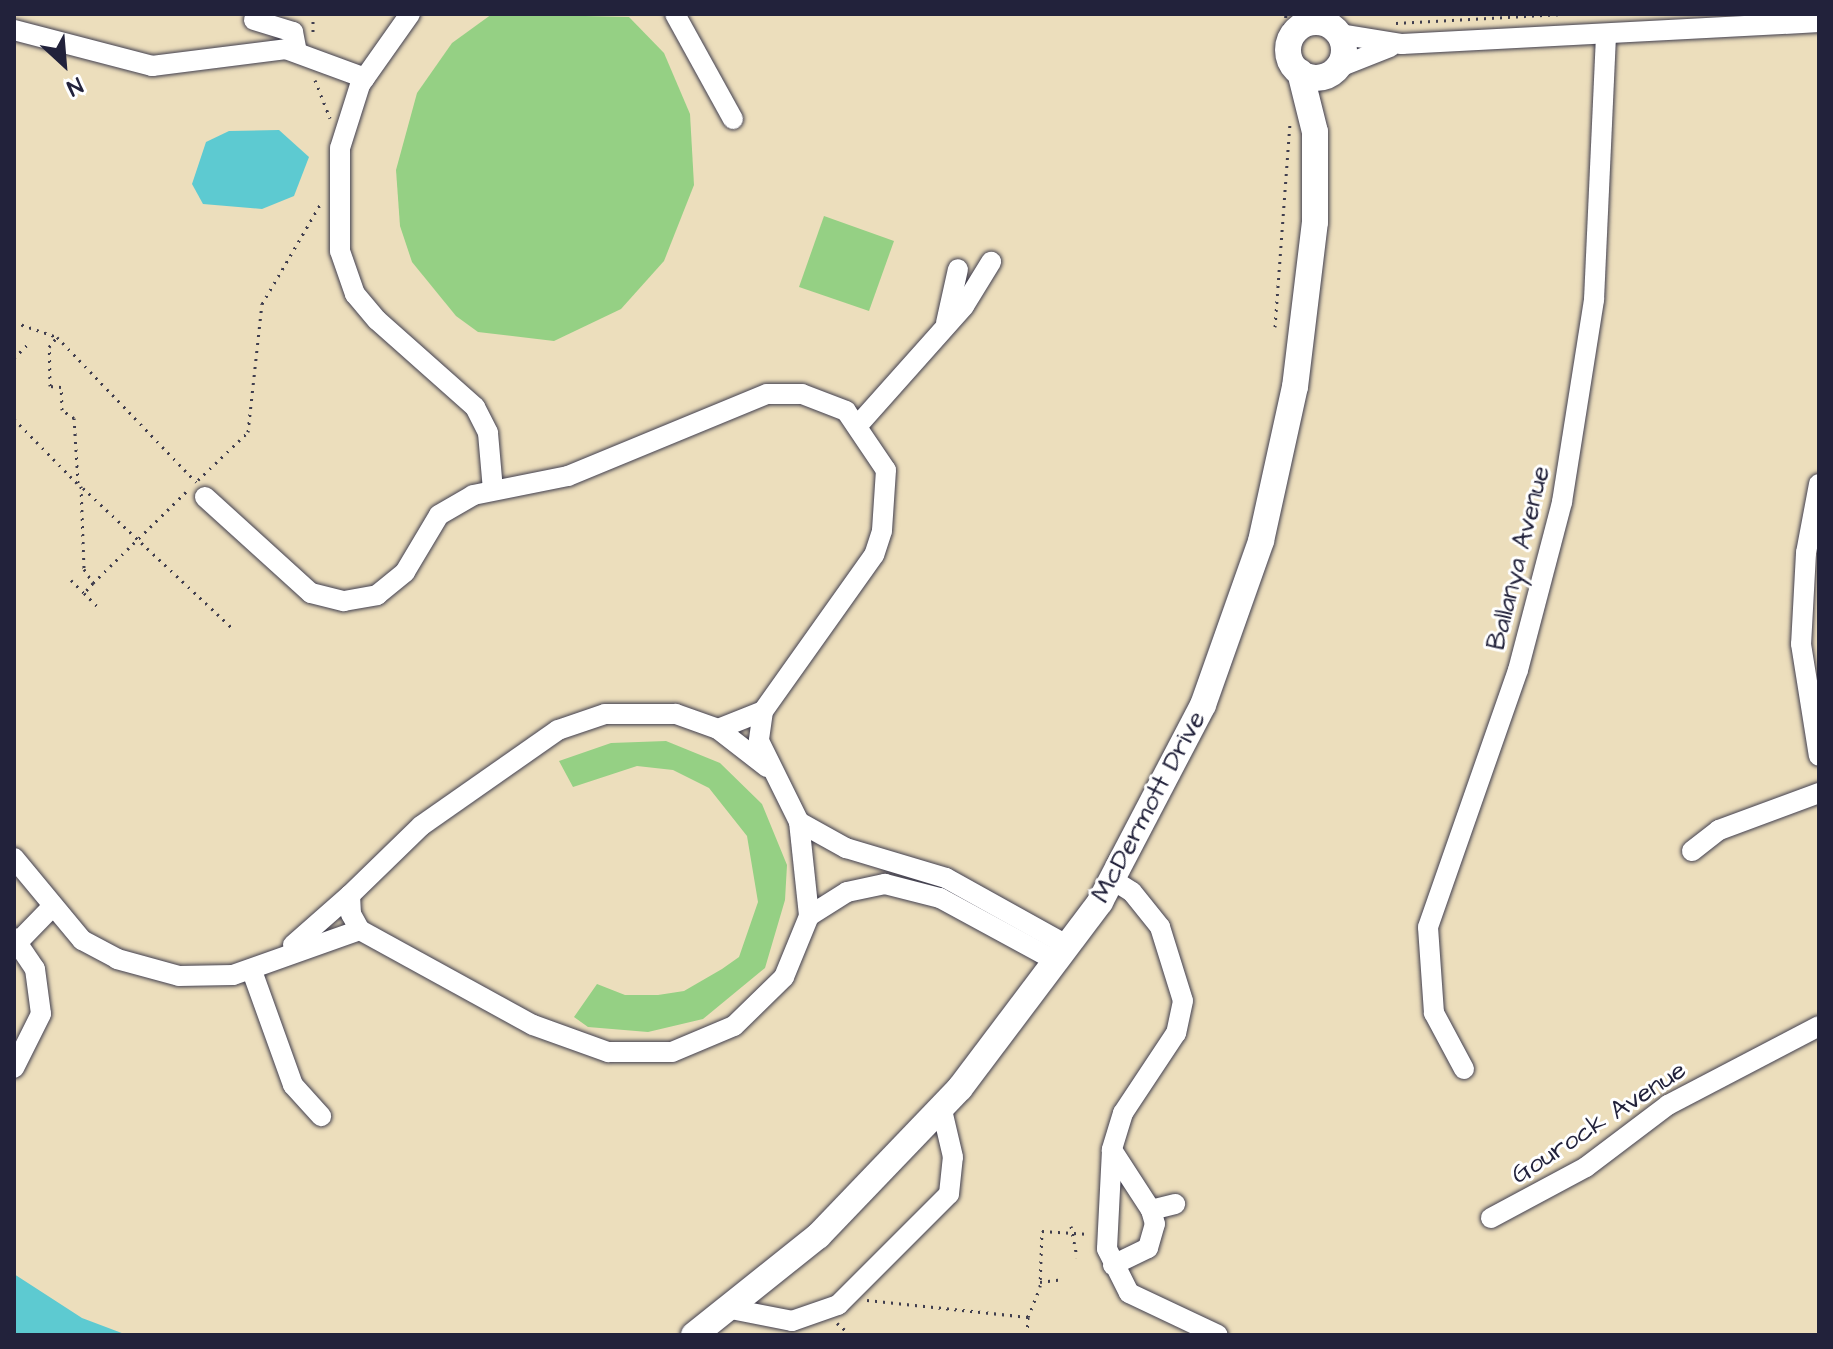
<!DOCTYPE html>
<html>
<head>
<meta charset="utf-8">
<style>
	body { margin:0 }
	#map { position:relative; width:1833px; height:1349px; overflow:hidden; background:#ecdebc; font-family:"Architects Daughter",sans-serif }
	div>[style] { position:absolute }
	.green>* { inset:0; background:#95d084 }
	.water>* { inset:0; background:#5dcad1 }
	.path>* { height:3px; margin-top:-1.5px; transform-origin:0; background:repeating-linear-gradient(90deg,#403e4e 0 2px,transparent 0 8px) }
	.roads { filter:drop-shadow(0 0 2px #403e4e) drop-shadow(0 0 2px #403e4e) }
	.minor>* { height:20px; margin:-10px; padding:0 10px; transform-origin:10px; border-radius:10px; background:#fff }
	.major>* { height:26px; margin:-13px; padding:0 13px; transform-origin:13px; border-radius:13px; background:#fff }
	.major>.ring { margin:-13px; padding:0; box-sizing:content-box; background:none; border:26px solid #fff; border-radius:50% }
	span { translate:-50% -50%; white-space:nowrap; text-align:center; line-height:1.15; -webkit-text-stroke:6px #fff; paint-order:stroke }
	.street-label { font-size:26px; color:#22223b }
	.frame { position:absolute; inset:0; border:16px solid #22223b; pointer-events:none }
	.north { position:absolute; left:24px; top:24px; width:80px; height:80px; -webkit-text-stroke:6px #fff; paint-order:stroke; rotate:154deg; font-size:22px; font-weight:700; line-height:32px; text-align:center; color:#22223b }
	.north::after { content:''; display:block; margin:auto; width:28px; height:36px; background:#22223b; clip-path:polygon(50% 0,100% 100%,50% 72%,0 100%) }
</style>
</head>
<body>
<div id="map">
	<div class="green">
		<div style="clip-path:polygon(492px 14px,629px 17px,664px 53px,690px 114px,694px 185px,664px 261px,621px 309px,554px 341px,478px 332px,456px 316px,412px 262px,400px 226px,396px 170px,417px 93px,452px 43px)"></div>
		<div style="clip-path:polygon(824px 216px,894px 241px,869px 311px,799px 287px)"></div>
		<div style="clip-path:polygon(666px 741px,720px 763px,762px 804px,787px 865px,785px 900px,765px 968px,703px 1019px,648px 1032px,588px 1027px,574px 1017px,597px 984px,625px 995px,658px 995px,684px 991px,722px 969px,739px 957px,758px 902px,747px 836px,709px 788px,673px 770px,637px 766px,573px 787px,559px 761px,611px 743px)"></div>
	</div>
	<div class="water">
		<div style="clip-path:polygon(279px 130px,309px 157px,294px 196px,262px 209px,203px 204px,192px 184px,206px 142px,229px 131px)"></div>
		<div style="clip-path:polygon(14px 1274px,82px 1318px,127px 1335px,14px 1335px)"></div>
	</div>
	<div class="path">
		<div style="left:313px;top:14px;width:18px;rotate:90deg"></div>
		<div style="left:1396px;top:23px;width:168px;rotate:-3.1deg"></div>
		<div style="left:1281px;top:65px;width:51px;rotate:-84.4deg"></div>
		<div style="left:315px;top:80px;width:41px;rotate:68.5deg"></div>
		<div style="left:14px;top:322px;width:46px;rotate:19.2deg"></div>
		<div style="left:1275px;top:327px;width:205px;rotate:-85.8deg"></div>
		<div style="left:14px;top:358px;width:20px;rotate:-45deg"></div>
		<div style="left:14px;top:419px;width:90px;rotate:45.5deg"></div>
		<div style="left:198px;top:480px;width:69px;rotate:-43.8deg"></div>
		<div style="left:248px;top:432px;width:129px;rotate:-83.8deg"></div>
		<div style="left:262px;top:304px;width:117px;rotate:-59.7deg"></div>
		<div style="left:78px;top:483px;width:65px;rotate:-93.5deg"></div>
		<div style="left:74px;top:418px;width:14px;rotate:-146deg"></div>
		<div style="left:62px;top:410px;width:23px;rotate:-92deg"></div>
		<div style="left:61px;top:387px;width:11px;rotate:-175deg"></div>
		<div style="left:50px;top:386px;width:39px;rotate:-91deg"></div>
		<div style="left:49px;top:347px;width:13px;rotate:-51deg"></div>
		<div style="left:57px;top:337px;width:201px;rotate:46.2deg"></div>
		<div style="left:81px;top:486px;width:83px;rotate:87.9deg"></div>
		<div style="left:84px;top:569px;width:17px;rotate:57deg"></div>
		<div style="left:93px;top:583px;width:133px;rotate:-44.4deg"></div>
		<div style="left:83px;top:488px;width:207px;rotate:43.2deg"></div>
		<div style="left:71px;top:580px;width:18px;rotate:45deg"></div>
		<div style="left:93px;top:583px;width:13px;rotate:132deg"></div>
		<div style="left:84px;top:593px;width:20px;rotate:45deg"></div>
		<div style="left:1071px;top:1226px;width:32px;rotate:79deg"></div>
		<div style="left:1040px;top:1282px;width:24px;rotate:-7deg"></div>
		<div style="left:867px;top:1300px;width:162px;rotate:6deg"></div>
		<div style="left:1028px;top:1317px;width:18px;rotate:93deg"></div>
		<div style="left:1028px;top:1317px;width:32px;rotate:-68deg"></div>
		<div style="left:1040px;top:1287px;width:56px;rotate:-88deg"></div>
		<div style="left:1042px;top:1231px;width:48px;rotate:3.6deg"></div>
		<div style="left:837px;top:1323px;width:18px;rotate:41deg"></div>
	</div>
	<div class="roads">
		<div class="minor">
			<div style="left:410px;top:14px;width:87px;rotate:125.2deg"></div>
			<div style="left:360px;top:85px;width:66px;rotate:107.6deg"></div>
			<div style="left:340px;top:148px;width:103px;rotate:90deg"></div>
			<div style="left:340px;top:251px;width:46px;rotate:70.8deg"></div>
			<div style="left:355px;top:294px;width:34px;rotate:50deg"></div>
			<div style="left:377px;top:320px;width:131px;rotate:41.6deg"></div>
			<div style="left:475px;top:407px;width:29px;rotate:63deg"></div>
			<div style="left:488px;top:433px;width:57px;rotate:85deg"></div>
			<div style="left:675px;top:14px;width:120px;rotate:61.1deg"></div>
			<div style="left:254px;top:20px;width:41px;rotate:17.1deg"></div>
			<div style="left:293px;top:32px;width:20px;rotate:79deg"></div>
			<div style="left:14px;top:30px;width:143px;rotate:14.6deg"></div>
			<div style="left:152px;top:66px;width:135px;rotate:-7.2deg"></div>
			<div style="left:286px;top:49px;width:84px;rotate:20.2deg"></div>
			<div style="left:1339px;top:34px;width:64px;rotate:9deg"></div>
			<div style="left:1402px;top:44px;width:418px;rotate:-3deg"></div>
			<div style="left:1337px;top:68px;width:57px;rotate:-21.6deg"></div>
			<div style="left:946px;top:323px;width:55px;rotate:-77.5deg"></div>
			<div style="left:859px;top:424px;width:158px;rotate:-48.3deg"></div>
			<div style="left:964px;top:306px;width:52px;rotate:-58.5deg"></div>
			<div style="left:1819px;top:484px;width:70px;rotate:100.7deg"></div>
			<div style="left:1806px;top:553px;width:91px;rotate:93.1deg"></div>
			<div style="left:1801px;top:644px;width:113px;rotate:80.9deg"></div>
			<div style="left:205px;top:497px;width:143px;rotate:42.2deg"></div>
			<div style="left:311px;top:593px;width:34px;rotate:14deg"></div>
			<div style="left:344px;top:601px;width:34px;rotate:-10deg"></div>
			<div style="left:377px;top:595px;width:36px;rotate:-39deg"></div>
			<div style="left:405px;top:572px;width:66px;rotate:-59.2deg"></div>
			<div style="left:439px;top:515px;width:39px;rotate:-30deg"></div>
			<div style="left:473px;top:495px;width:97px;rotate:-11.3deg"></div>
			<div style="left:568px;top:476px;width:215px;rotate:-22.4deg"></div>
			<div style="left:767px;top:394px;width:35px"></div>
			<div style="left:802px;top:394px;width:47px;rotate:21.1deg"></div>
			<div style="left:846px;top:411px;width:71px;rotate:55.9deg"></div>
			<div style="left:886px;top:470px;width:61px;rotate:93.8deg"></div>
			<div style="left:882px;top:531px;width:25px;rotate:108deg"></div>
			<div style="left:874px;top:555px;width:191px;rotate:125.4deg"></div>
			<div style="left:763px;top:711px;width:30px;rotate:98deg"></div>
			<div style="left:759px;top:741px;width:90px;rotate:63.7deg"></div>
			<div style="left:799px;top:822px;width:54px;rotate:29deg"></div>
			<div style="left:846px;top:848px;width:104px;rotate:16.7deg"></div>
			<div style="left:946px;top:878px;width:140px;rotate:29.1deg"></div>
			<div style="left:718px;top:729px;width:48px;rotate:-21.8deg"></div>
			<div style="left:767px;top:767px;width:62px;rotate:-142.2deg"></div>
			<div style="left:718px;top:729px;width:45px;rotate:-160.3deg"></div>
			<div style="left:676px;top:714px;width:71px;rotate:180deg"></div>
			<div style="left:605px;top:714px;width:50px;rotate:161.2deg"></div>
			<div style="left:558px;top:730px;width:167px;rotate:145deg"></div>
			<div style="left:421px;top:826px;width:99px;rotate:135.8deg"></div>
			<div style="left:350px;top:895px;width:19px;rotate:87deg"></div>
			<div style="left:351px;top:914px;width:18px;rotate:61deg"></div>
			<div style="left:360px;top:930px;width:197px;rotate:28.8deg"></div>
			<div style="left:533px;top:1025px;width:80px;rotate:19.8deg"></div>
			<div style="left:608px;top:1052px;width:64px"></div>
			<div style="left:672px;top:1052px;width:67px;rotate:-22.8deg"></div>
			<div style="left:734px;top:1026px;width:70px;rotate:-44.4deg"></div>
			<div style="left:784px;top:977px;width:66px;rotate:-67.7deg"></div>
			<div style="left:809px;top:916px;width:45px;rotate:-32.3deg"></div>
			<div style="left:847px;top:892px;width:39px;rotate:-12deg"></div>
			<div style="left:885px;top:884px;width:57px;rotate:14.3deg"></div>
			<div style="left:940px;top:898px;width:132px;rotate:28.5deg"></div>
			<div style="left:799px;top:822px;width:95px;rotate:83.9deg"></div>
			<div style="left:1692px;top:851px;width:34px;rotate:-38deg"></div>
			<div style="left:1719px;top:830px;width:107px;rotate:-20.3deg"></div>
			<div style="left:14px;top:858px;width:107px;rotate:50.3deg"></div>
			<div style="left:82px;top:940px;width:40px;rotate:28deg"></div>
			<div style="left:117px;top:959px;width:64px;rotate:15.3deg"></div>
			<div style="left:179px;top:976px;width:54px;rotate:-1.1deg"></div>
			<div style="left:233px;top:975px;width:135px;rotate:-19.5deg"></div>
			<div style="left:1113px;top:880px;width:22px;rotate:32deg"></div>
			<div style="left:1132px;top:892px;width:45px;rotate:51.3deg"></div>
			<div style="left:1160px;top:927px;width:77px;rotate:72.7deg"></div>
			<div style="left:1183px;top:1001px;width:33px;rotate:102deg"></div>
			<div style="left:1176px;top:1033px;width:96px;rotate:123.5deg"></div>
			<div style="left:1123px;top:1113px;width:39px;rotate:107deg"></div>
			<div style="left:1112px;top:1150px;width:99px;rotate:92.9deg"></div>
			<div style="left:1107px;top:1249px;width:49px;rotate:63.4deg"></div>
			<div style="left:1129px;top:1293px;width:98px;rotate:25.3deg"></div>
			<div style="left:14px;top:938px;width:37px;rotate:56deg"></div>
			<div style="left:35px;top:969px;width:45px;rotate:82.4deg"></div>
			<div style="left:41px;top:1014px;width:60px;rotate:116.6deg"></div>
			<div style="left:19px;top:941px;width:45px;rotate:-45.9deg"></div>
			<div style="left:293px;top:945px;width:76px;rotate:-41.3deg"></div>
			<div style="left:252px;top:971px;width:121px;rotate:70.2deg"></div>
			<div style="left:293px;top:1085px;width:42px;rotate:47.9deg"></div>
			<div style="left:1464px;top:1069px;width:64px;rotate:-118.2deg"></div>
			<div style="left:1434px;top:1013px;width:86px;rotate:-94deg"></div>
			<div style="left:1428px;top:927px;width:272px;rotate:-70.7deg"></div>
			<div style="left:1518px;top:670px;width:174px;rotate:-75.3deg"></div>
			<div style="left:1562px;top:502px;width:205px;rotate:-81deg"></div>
			<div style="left:1594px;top:300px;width:264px;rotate:-87.4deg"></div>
			<div style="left:1112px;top:1150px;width:72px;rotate:57deg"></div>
			<div style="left:1151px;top:1210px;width:25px;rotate:-14deg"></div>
			<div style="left:1491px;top:1218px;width:108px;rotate:-28.2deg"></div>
			<div style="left:1586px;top:1167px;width:103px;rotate:-37.1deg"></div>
			<div style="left:1668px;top:1105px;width:170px;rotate:-27.6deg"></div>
			<div style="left:1113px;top:1265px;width:39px;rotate:-26deg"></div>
			<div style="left:1148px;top:1248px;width:25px;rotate:-74deg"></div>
			<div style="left:1155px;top:1224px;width:15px;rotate:-106deg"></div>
			<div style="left:731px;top:1309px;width:62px;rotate:11.1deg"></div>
			<div style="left:792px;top:1321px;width:49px;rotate:-19.2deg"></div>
			<div style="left:838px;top:1305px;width:157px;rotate:-45deg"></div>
			<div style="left:949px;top:1194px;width:37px;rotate:-84deg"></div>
			<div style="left:953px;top:1157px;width:48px;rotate:-103.2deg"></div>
		</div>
		<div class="major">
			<div class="ring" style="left:1288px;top:22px;width:30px;height:30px"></div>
			<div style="left:694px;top:1335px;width:159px;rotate:-38.6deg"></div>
			<div style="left:818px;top:1236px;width:205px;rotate:-46.2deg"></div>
			<div style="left:960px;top:1088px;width:233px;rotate:-53deg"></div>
			<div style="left:1100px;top:902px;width:222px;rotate:-62.4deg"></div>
			<div style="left:1203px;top:705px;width:174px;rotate:-70.5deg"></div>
			<div style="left:1261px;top:541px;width:158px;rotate:-77.6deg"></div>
			<div style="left:1295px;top:387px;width:166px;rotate:-83.1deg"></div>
			<div style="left:1315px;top:222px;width:90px;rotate:-90deg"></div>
			<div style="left:1315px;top:132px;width:62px;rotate:-104deg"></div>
		</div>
	</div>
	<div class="street-label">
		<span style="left:1519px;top:558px;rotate:-76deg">Ballanya Avenue</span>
		<span style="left:1149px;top:807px;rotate:-62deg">McDermott Drive</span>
		<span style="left:1599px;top:1123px;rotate:-33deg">Gourock Avenue</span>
	</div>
	<div class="frame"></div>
	<div class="north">N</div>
</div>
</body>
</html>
